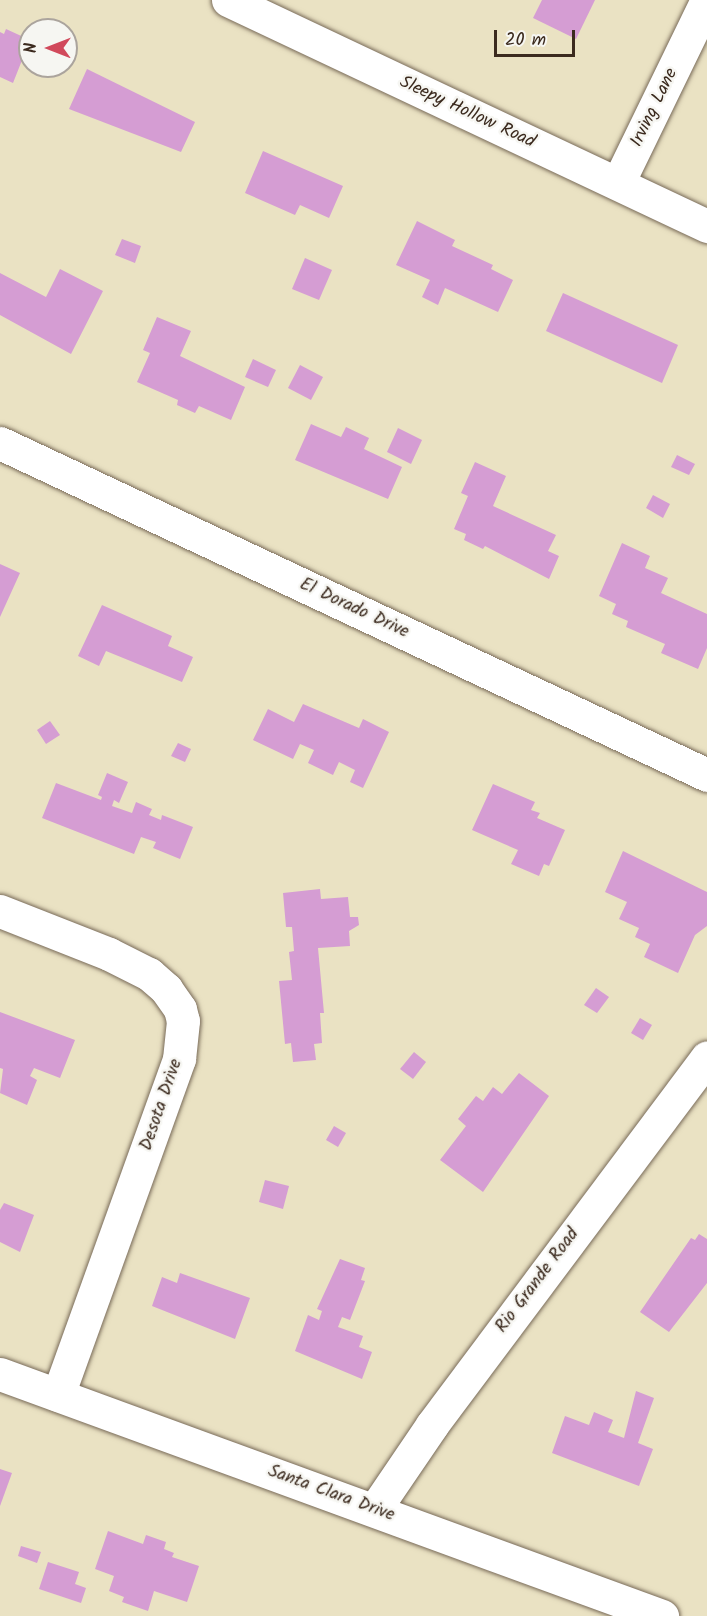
<!DOCTYPE html>
<html>
<head>
<meta charset="utf-8">
<style>
	body { margin:0 }
	#map { position:relative; width:707px; height:1616px; overflow:hidden; background:#eae2c3; font-family:Kalam,sans-serif }
	div>[style] { position:absolute }
	.building>* { inset:0; background:#d59dd3 }
	.roads { filter:drop-shadow(0 0 2px #786a58) drop-shadow(0 0 2px #786a58) }
	.minor>* { height:33px; margin:-16.5px; padding:0 16.5px; transform-origin:16.5px; border-radius:16.5px; background:#fff }
	span { translate:-50% -50%; white-space:nowrap; text-align:center; line-height:1.15; -webkit-text-stroke:5px #f6f6f2; paint-order:stroke }
	.street-label { font-size:18px; color:#3b2a1e }
	.north { position:absolute; left:18px; top:18px; width:60px; height:60px; box-sizing:border-box; background:#f6f6f2; border:2px solid #aba49d; border-radius:50%; rotate:270deg; font-size:16px; font-weight:700; line-height:24px; text-align:center; color:#3b2a1e }
	.north::after { content:''; display:block; margin:auto; width:21px; height:27px; background:#d1495b; clip-path:polygon(50% 0,100% 100%,50% 72%,0 100%) }
	.scale { position:absolute; left:494px; top:30px; width:81px; height:27px; box-sizing:border-box; border:3px solid #3b2a1e; border-top:0; padding-left:8px; font-size:18px; line-height:21px; white-space:nowrap; color:#3b2a1e; -webkit-text-stroke:4px #f6f6f2; paint-order:stroke }
</style>
</head>
<body>
<div id="map">
	<div class="building">
		<div style="clip-path:polygon(542px 0,595px 0,576px 39px,533px 18px)"></div>
		<div style="clip-path:polygon(6px 29px,30px 40px,13px 83px,0 77px,0 32px,4px 34px)"></div>
		<div style="clip-path:polygon(87px 69px,195px 122px,181px 152px,69px 109px)"></div>
		<div style="clip-path:polygon(263px 151px,343px 186px,329px 218px,300px 205px,295px 215px,245px 193px)"></div>
		<div style="clip-path:polygon(417px 221px,455px 240px,452px 246px,493px 265px,491px 269px,513px 280px,498px 312px,445px 288px,438px 305px,422px 297px,430px 280px,396px 265px)"></div>
		<div style="clip-path:polygon(122px 239px,141px 246px,135px 263px,115px 255px)"></div>
		<div style="clip-path:polygon(305px 258px,332px 270px,319px 300px,292px 289px)"></div>
		<div style="clip-path:polygon(60px 269px,103px 291px,71px 354px,0 315px,0 273px,46px 297px)"></div>
		<div style="clip-path:polygon(563px 293px,678px 345px,662px 383px,546px 331px)"></div>
		<div style="clip-path:polygon(157px 317px,191px 331px,180px 356px,245px 387px,231px 420px,199px 406px,195px 413px,177px 405px,178px 400px,137px 382px,150px 353px,143px 350px)"></div>
		<div style="clip-path:polygon(253px 359px,276px 370px,268px 387px,245px 377px)"></div>
		<div style="clip-path:polygon(300px 365px,323px 377px,311px 400px,288px 388px)"></div>
		<div style="clip-path:polygon(311px 424px,341px 437px,346px 427px,369px 438px,364px 449px,402px 467px,388px 499px,295px 460px)"></div>
		<div style="clip-path:polygon(398px 428px,422px 440px,411px 464px,387px 452px)"></div>
		<div style="clip-path:polygon(677px 455px,695px 464px,689px 475px,671px 467px)"></div>
		<div style="clip-path:polygon(475px 462px,506px 476px,493px 506px,556px 535px,548px 551px,559px 556px,549px 579px,485px 546px,483px 549px,464px 540px,466px 534px,454px 529px,468px 496px,461px 493px)"></div>
		<div style="clip-path:polygon(653px 495px,670px 504px,663px 518px,646px 508px)"></div>
		<div style="clip-path:polygon(622px 543px,650px 556px,645px 568px,668px 578px,661px 593px,707px 614px,707px 648px,698px 669px,661px 653px,665px 644px,626px 627px,628px 621px,612px 614px,616px 604px,599px 596px)"></div>
		<div style="clip-path:polygon(0 564px,20px 573px,0 617px)"></div>
		<div style="clip-path:polygon(102px 605px,172px 636px,168px 646px,193px 657px,182px 682px,106px 651px,99px 666px,78px 656px)"></div>
		<div style="clip-path:polygon(303px 704px,359px 728px,363px 719px,389px 732px,363px 788px,350px 782px,355px 770px,339px 762px,333px 775px,308px 763px,314px 750px,300px 744px,293px 759px,253px 740px,268px 709px,294px 722px)"></div>
		<div style="clip-path:polygon(50px 721px,60px 735px,46px 744px,37px 730px)"></div>
		<div style="clip-path:polygon(178px 743px,191px 749px,185px 762px,171px 756px)"></div>
		<div style="clip-path:polygon(107px 773px,128px 782px,119px 803px,114px 800px,112px 806px,132px 813px,136px 802px,152px 809px,149px 815px,161px 820px,162px 815px,193px 827px,180px 859px,153px 848px,156px 842px,141px 837px,134px 854px,42px 818px,56px 783px,101px 800px,102px 797px,98px 795px)"></div>
		<div style="clip-path:polygon(493px 784px,535px 802px,531px 810px,540px 813px,537px 818px,565px 830px,549px 866px,544px 864px,539px 876px,511px 864px,518px 850px,472px 830px)"></div>
		<div style="clip-path:polygon(623px 851px,707px 892px,707px 926px,695px 935px,678px 973px,644px 957px,650px 944px,635px 937px,639px 928px,619px 919px,627px 902px,605px 892px)"></div>
		<div style="clip-path:polygon(320px 889px,321px 899px,348px 897px,350px 917px,358px 917px,359px 925px,349px 931px,350px 946px,318px 948px,324px 1013px,320px 1013px,322px 1043px,314px 1044px,316px 1060px,293px 1062px,291px 1043px,285px 1044px,279px 981px,292px 980px,289px 952px,294px 951px,292px 927px,286px 927px,283px 893px)"></div>
		<div style="clip-path:polygon(596px 988px,609px 997px,597px 1013px,584px 1005px)"></div>
		<div style="clip-path:polygon(0 1012px,75px 1040px,60px 1078px,34px 1068px,30px 1076px,37px 1080px,27px 1105px,0 1093px,3px 1069px,0 1068px)"></div>
		<div style="clip-path:polygon(640px 1018px,652px 1025px,643px 1040px,631px 1033px)"></div>
		<div style="clip-path:polygon(414px 1052px,426px 1062px,413px 1079px,400px 1069px)"></div>
		<div style="clip-path:polygon(519px 1073px,549px 1096px,483px 1192px,440px 1160px,466px 1126px,458px 1119px,476px 1096px,483px 1101px,493px 1087px,502px 1094px)"></div>
		<div style="clip-path:polygon(334px 1126px,346px 1133px,338px 1147px,326px 1140px)"></div>
		<div style="clip-path:polygon(265px 1180px,289px 1186px,283px 1209px,259px 1202px)"></div>
		<div style="clip-path:polygon(4px 1203px,34px 1215px,20px 1252px,0 1242px,0 1210px)"></div>
		<div style="clip-path:polygon(699px 1234px,707px 1239px,707px 1283px,669px 1332px,640px 1312px,691px 1238px,695px 1240px)"></div>
		<div style="clip-path:polygon(340px 1259px,365px 1268px,361px 1280px,365px 1281px,350px 1320px,342px 1317px,338px 1327px,363px 1336px,359px 1347px,372px 1352px,362px 1379px,295px 1351px,308px 1315px,319px 1320px,322px 1311px,317px 1309px)"></div>
		<div style="clip-path:polygon(180px 1273px,250px 1298px,235px 1339px,152px 1306px,162px 1277px,177px 1283px)"></div>
		<div style="clip-path:polygon(636px 1391px,654px 1398px,638px 1443px,653px 1449px,639px 1486px,552px 1453px,565px 1416px,589px 1425px,594px 1412px,613px 1420px,608px 1432px,624px 1438px)"></div>
		<div style="clip-path:polygon(0 1469px,12px 1473px,0 1506px)"></div>
		<div style="clip-path:polygon(108px 1531px,143px 1544px,146px 1535px,166px 1542px,164px 1549px,174px 1553px,172px 1557px,199px 1566px,187px 1602px,154px 1591px,148px 1611px,122px 1602px,124px 1597px,109px 1591px,114px 1576px,95px 1569px)"></div>
		<div style="clip-path:polygon(21px 1546px,41px 1552px,37px 1563px,18px 1556px)"></div>
		<div style="clip-path:polygon(48px 1562px,79px 1572px,75px 1584px,86px 1588px,81px 1603px,39px 1589px)"></div>
	</div>
	<div class="roads">
		<div class="minor">
			<div style="left:228px;top:0;width:530px;rotate:25.26deg"></div>
			<div style="left:618px;top:183px;width:203px;rotate:-64.1deg"></div>
			<div style="left:0;top:443px;width:781px;rotate:25.15deg"></div>
			<div style="left:0;top:911px;width:117px;rotate:21.5deg"></div>
			<div style="left:109px;top:954px;width:45px;rotate:26.6deg"></div>
			<div style="left:149px;top:974px;width:23px;rotate:41deg"></div>
			<div style="left:166px;top:989px;width:24px;rotate:55deg"></div>
			<div style="left:180px;top:1009px;width:12px;rotate:76deg"></div>
			<div style="left:183px;top:1021px;width:38px;rotate:96deg"></div>
			<div style="left:179px;top:1059px;width:357px;rotate:109.8deg"></div>
			<div style="left:0;top:1374px;width:705px;rotate:20.08deg"></div>
			<div style="left:375px;top:1509px;width:102px;rotate:-55.8deg"></div>
			<div style="left:432px;top:1425px;width:459px;rotate:-53.2deg"></div>
		</div>
	</div>
	<div class="street-label">
		<span style="left:655px;top:108px;rotate:-64deg">Irving Lane</span>
		<span style="left:467px;top:113px;rotate:25deg">Sleepy Hollow Road</span>
		<span style="left:354px;top:609px;rotate:25deg">El Dorado Drive</span>
		<span style="left:162px;top:1105px;rotate:-71deg">Desota Drive</span>
		<span style="left:538px;top:1281px;rotate:-53deg">Rio Grande Road</span>
		<span style="left:331px;top:1494px;rotate:20deg">Santa Clara Drive</span>
	</div>
	<div class="north">N</div>
	<div class="scale">20 m</div>
</div>
</body>
</html>
